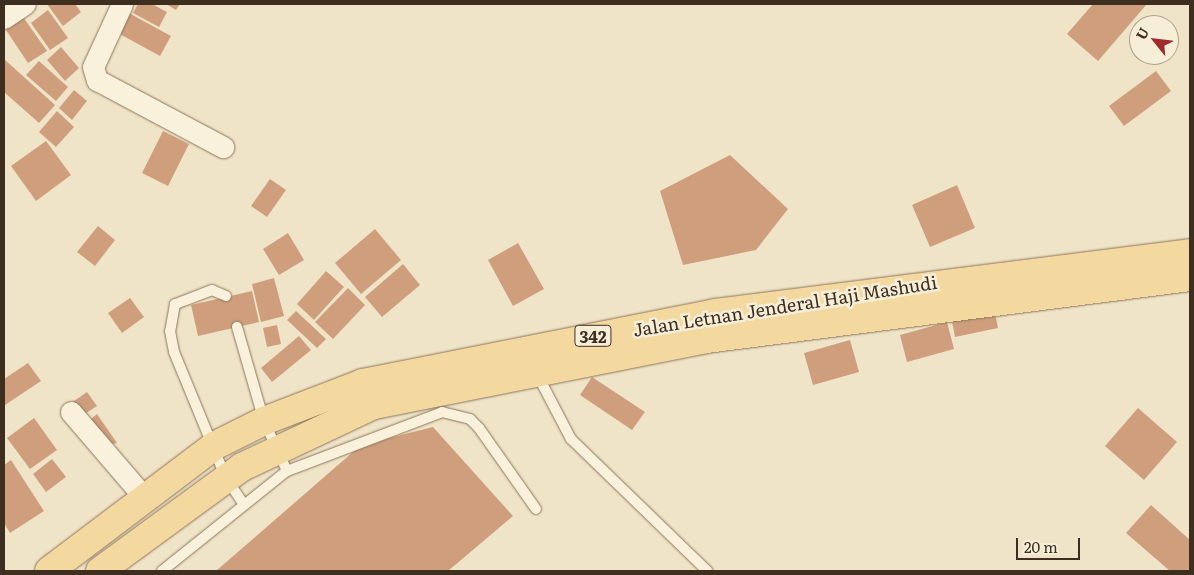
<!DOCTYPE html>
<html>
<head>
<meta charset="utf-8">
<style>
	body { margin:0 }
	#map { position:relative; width:1194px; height:575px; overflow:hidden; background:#f0e4c8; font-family:Literata,serif }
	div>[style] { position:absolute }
	.building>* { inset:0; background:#cf9f7d }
	.roads { filter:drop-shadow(0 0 1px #8d765c) drop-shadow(0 0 1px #8d765c) }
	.lane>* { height:10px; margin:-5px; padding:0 5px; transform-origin:5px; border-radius:5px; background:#faf1dc }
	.street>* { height:21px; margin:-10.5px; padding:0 10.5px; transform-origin:10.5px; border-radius:10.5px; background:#faf1dc }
	.primary>* { height:28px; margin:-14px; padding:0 14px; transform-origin:14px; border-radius:14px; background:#f3d9a0 }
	span { translate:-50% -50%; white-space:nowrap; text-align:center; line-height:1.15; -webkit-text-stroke:5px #f7eed8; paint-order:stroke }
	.shield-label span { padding:1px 4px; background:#f7eed8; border:1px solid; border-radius:4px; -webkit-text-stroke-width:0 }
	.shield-label { font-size:16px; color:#3d2e20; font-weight:700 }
	.street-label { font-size:18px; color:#3d2e20 }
	.frame { position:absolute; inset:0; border:5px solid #3d2e20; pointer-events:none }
	.north { position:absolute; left:1129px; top:15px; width:50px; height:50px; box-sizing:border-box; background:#f7eed8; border:1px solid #ada18e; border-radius:50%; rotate:299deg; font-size:14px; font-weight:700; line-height:20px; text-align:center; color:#3d2e20 }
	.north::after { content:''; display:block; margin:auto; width:18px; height:22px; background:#9e2a2b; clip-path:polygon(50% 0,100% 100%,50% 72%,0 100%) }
	.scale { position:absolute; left:1016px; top:538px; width:64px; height:22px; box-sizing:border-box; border:2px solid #3d2e20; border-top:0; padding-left:6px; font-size:15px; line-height:18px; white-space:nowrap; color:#3d2e20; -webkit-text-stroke:4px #f7eed8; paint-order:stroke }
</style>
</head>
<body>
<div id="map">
	<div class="building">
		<div style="clip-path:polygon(47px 4px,75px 4px,81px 12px,63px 26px)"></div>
		<div style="clip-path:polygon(138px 4px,152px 4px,167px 12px,159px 27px,133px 13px)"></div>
		<div style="clip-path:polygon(166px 4px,180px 4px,176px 10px)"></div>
		<div style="clip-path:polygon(1093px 4px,1147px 4px,1098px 61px,1067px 34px)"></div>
		<div style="clip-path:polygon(48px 10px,68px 38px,50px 50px,31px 23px)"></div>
		<div style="clip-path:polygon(127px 12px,171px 36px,160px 56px,116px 32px)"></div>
		<div style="clip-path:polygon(21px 14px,47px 51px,28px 63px,4px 27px)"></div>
		<div style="clip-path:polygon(61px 47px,79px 68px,65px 81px,47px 60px)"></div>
		<div style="clip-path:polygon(4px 59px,55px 105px,39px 123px,4px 92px)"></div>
		<div style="clip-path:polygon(39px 61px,68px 87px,56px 101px,26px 75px)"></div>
		<div style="clip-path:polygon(1156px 71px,1171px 91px,1124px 126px,1109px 106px)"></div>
		<div style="clip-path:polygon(74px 90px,87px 101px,72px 120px,59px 108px)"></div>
		<div style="clip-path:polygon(57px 111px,74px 127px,56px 147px,39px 132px)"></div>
		<div style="clip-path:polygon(163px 131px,189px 144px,168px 186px,142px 173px)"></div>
		<div style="clip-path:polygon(46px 141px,71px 175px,36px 201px,11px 166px)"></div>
		<div style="clip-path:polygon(730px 155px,788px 209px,756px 250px,683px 265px,660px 191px)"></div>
		<div style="clip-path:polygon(270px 179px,286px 190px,267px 217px,251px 206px)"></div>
		<div style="clip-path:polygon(957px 185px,975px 228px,930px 247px,912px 205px)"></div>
		<div style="clip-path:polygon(98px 226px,115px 240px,95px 266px,77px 252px)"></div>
		<div style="clip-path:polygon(375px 229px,401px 260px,361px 294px,335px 263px)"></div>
		<div style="clip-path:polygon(288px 233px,304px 260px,279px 275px,263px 249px)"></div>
		<div style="clip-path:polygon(518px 243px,544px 289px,513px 306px,488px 260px)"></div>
		<div style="clip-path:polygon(403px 264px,420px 285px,382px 317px,365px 297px)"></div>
		<div style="clip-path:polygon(326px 271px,344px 287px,314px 320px,297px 304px)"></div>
		<div style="clip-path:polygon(274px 278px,284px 316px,261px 322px,252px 284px)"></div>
		<div style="clip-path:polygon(348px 288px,365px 305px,333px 339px,315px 322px)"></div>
		<div style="clip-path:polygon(252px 291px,259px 322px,198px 336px,191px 305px)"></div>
		<div style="clip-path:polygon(130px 298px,144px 317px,122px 333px,108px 313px)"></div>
		<div style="clip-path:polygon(994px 308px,998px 328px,955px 337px,951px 316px)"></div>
		<div style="clip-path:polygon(296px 311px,326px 339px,317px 348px,287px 320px)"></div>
		<div style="clip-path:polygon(947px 322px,954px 349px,907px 362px,900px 335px)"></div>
		<div style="clip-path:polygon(277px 325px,281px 344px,267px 347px,263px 328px)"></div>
		<div style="clip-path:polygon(299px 336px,311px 350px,272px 382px,261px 368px)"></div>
		<div style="clip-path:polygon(850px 340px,859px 372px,813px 385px,804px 353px)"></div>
		<div style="clip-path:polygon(28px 363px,41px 381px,5px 405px,4px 379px)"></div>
		<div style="clip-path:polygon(592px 377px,645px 412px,632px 430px,580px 395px)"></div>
		<div style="clip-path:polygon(87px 392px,97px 406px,80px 417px,71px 403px)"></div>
		<div style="clip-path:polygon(1138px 408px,1177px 442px,1144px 480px,1105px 446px)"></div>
		<div style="clip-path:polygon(97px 414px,117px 443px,107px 445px,87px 422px)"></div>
		<div style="clip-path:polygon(34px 418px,57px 450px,30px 469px,7px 438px)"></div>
		<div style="clip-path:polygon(433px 427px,513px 516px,448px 571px,216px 571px,361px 445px)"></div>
		<div style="clip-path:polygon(52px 459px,66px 477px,46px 492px,33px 474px)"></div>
		<div style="clip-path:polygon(11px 460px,44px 511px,10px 533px,4px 523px,4px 465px)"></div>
		<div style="clip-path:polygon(1151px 505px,1190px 540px,1190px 571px,1170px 571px,1126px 533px)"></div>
	</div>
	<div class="roads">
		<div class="lane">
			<div style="left:226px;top:296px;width:15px;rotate:-157deg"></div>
			<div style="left:212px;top:290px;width:40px;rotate:159deg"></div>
			<div style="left:175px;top:304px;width:27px;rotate:100deg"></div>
			<div style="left:170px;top:331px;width:21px;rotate:79deg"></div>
			<div style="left:174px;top:352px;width:136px;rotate:67.6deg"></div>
			<div style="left:226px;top:478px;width:30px;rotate:56deg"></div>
			<div style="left:537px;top:374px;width:73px;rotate:62.4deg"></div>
			<div style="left:571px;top:439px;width:190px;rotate:44.1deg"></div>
			<div style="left:287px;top:471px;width:166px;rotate:-20.8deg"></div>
			<div style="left:442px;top:412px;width:29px;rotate:14deg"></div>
			<div style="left:470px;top:419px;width:13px;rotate:45deg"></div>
			<div style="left:479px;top:428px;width:99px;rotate:54.9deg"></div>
			<div style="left:162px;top:571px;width:160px;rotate:-38.7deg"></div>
			<div style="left:287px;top:471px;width:55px;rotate:-114.7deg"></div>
			<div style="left:264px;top:421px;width:98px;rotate:-106deg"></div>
		</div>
		<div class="street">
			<div style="left:122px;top:4px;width:69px;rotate:114.7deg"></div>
			<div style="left:93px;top:67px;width:14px;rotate:73deg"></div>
			<div style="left:97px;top:80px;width:143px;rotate:28deg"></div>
			<div style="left:4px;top:18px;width:25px;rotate:-34deg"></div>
			<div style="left:71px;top:412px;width:111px;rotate:49.4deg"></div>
		</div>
		<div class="primary">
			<div style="left:49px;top:571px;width:207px;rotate:-37.1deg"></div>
			<div style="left:214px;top:446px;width:56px;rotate:-26.6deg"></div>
			<div style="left:264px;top:421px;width:106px;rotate:-21deg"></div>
			<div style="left:363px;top:383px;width:360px;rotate:-11.2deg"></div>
			<div style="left:716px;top:313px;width:478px;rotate:-7.2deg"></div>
			<div style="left:100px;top:571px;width:176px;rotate:-36.2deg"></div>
			<div style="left:242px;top:467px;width:146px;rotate:-25.2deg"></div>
			<div style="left:374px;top:405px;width:338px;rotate:-11.2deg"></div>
			<div style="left:706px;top:339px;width:488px;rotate:-7.3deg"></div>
		</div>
	</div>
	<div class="shield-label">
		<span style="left:593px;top:336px">342</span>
	</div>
	<div class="street-label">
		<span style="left:785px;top:306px;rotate:-9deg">Jalan Letnan Jenderal Haji Mashudi</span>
	</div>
	<div class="frame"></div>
	<div class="north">U</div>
	<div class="scale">20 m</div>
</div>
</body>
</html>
